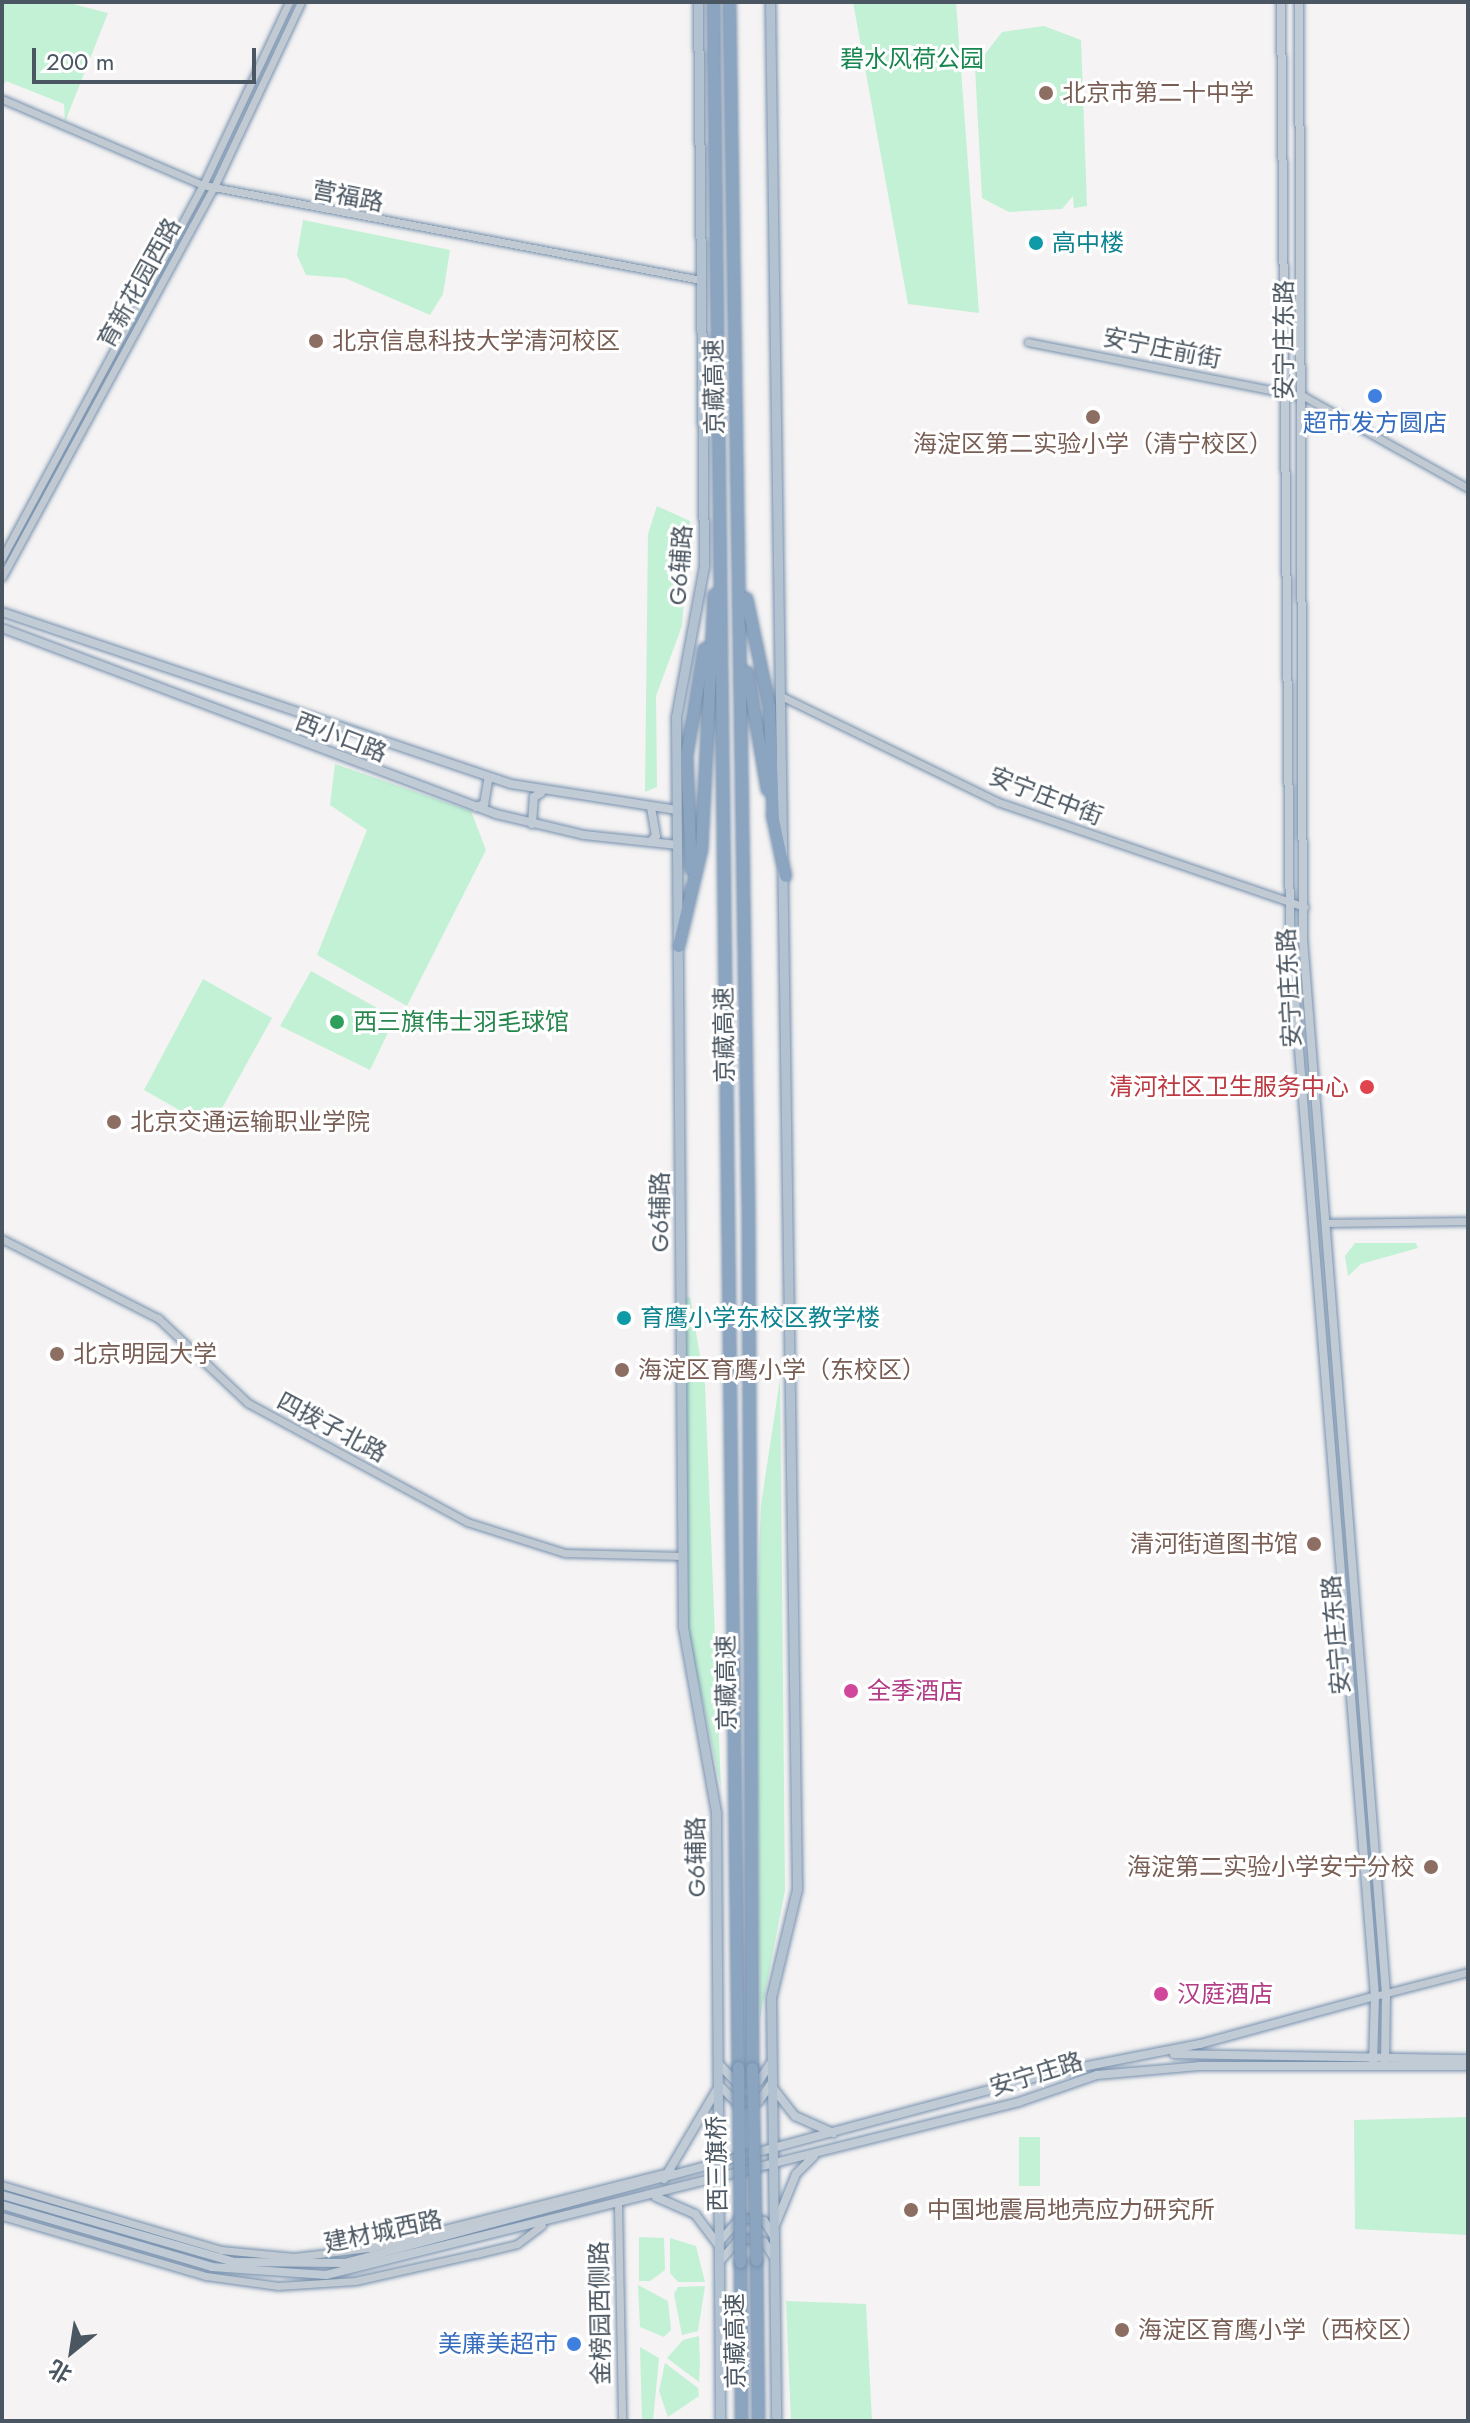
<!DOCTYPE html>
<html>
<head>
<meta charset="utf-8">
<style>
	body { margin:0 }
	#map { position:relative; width:1470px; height:2423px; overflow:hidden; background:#f5f3f3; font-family:Jost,"Noto Sans SC",sans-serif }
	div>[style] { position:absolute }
	.green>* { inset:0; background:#c3f1d5 }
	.roads { filter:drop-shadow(0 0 2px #7690ad) drop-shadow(0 0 2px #7690ad) }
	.tertiary>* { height:7px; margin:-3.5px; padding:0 3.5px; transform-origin:3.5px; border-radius:3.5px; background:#c1cad2 }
	.secondary>* { height:8px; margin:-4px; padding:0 4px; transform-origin:4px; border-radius:4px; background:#c1cbd6 }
	.primary>* { height:9px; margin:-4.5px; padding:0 4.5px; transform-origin:4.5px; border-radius:4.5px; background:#b3c2d1 }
	.motorway>* { height:11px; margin:-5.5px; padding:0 5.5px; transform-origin:5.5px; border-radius:5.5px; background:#8ba5c1 }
	.bridges { filter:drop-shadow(0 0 2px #7690ad) drop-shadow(0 0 2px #7690ad) }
	.motorway-bridge>* { height:11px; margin:-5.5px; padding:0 5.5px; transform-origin:5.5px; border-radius:5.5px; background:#8ba5c1 }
	.dots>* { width:22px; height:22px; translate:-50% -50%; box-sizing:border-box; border:4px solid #fff; border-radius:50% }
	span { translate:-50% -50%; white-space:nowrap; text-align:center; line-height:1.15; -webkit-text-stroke:6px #fff; paint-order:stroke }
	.park-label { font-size:24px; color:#17864f }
	.education-label { font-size:24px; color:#785e54 }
	.left { translate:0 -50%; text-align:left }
	.right { translate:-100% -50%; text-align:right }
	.street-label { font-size:24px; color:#4a5661 }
	.culture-label { font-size:24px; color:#0d838f }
	.shop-label { font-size:24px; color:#366cbe }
	.leisure-label { font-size:24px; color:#27864d }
	.health-label { font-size:24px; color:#be3a42 }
	.hotel-label { font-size:24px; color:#b23c85 }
	.frame { position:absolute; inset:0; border:4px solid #4a5661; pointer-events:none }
	.north { position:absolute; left:32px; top:2311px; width:80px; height:80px; -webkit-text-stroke:6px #fff; paint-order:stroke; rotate:210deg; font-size:22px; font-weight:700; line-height:32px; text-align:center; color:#4a5661 }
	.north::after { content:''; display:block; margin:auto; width:28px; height:36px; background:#4a5661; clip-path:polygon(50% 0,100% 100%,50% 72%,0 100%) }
	.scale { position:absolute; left:32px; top:48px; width:224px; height:36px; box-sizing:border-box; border:4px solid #4a5661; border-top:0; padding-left:10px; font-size:24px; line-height:28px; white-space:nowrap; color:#4a5661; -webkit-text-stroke:6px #fff; paint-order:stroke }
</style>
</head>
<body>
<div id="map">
	<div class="green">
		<div style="clip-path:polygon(2px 2px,65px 2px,108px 13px,65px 122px,64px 104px,6px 81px,2px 87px)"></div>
		<div style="clip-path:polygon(853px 2px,956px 2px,979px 313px,908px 304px)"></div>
		<div style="clip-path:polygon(1044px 26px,1081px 40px,1087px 206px,1074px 208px,1073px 196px,1062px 209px,1009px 212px,982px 198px,975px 67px,1002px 32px)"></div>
		<div style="clip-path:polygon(303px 220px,450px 250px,443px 294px,430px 315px,345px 278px,306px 275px,297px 255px)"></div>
		<div style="clip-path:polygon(657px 506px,690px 521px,682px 626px,656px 696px,657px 787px,645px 792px,648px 534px)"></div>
		<div style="clip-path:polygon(335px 764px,471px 811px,486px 850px,407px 1006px,317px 955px,367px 830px,330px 805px)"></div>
		<div style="clip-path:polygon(311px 971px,395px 1018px,370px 1070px,280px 1026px)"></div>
		<div style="clip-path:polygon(203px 979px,272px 1018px,211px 1128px,144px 1090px)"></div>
		<div style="clip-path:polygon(1355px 1243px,1416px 1243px,1418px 1248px,1361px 1264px,1348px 1276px,1345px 1256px)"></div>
		<div style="clip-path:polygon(690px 1297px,705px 1385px,721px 1788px,688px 1632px,684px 1298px)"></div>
		<div style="clip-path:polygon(780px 1379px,785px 1890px,760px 2019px,756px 1635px,761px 1505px)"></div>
		<div style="clip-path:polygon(1468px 2117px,1468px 2235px,1355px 2229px,1354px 2120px)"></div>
		<div style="clip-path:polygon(1019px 2137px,1040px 2137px,1040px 2186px,1019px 2186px)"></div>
		<div style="clip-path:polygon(639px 2237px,664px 2238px,665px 2270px,650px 2281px,639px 2281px)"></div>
		<div style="clip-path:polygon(670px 2238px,696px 2246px,705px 2282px,678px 2282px,670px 2273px)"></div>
		<div style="clip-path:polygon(638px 2285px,668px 2301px,671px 2330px,664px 2337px,640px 2327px)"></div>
		<div style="clip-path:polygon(705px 2286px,698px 2331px,682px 2335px,674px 2294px,678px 2287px)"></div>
		<div style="clip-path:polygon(786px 2301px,866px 2304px,872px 2421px,791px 2421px)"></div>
		<div style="clip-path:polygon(699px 2336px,700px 2363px,699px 2382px,667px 2358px,683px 2340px)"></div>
		<div style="clip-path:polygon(640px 2347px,659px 2358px,653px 2421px,642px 2421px)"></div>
		<div style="clip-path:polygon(665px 2363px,698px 2388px,699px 2396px,668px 2417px,659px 2391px)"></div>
	</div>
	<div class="roads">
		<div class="tertiary">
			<div style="left:2px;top:99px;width:219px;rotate:23.2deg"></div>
			<div style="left:203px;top:185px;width:507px;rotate:10.8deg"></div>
			<div style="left:1028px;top:342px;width:282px;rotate:11.2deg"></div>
			<div style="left:1305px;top:397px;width:187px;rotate:29.2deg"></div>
			<div style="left:2px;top:558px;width:424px;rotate:-61.7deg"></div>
			<div style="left:203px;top:185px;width:202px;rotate:-64.8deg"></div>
			<div style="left:2px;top:577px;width:444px;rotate:-61.5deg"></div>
			<div style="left:214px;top:187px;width:204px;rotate:-64.8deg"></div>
			<div style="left:783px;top:697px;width:239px;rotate:26deg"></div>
			<div style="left:998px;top:802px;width:324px;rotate:18.9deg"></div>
			<div style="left:1326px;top:1223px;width:142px;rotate:-0.8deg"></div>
			<div style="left:2px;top:1239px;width:175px;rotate:26.9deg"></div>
			<div style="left:158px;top:1318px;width:124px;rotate:43.4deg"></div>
			<div style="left:248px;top:1403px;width:249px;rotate:28.5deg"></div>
			<div style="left:467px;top:1522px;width:103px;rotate:17.6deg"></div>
			<div style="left:565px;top:1553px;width:118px;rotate:1.5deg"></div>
			<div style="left:1375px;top:1996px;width:96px;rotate:-14.5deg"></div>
			<div style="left:2px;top:2185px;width:228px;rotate:16.5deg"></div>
			<div style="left:221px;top:2250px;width:73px;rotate:5.5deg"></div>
			<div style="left:294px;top:2257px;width:77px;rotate:-6.8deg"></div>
			<div style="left:370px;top:2248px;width:311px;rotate:-14.3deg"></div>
			<div style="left:618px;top:2205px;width:216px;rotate:88.9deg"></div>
			<div style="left:2px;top:2216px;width:213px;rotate:16.4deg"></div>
			<div style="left:206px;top:2276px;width:73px;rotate:7.9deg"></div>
			<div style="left:278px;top:2286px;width:77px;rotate:-3.7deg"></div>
			<div style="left:355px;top:2281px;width:124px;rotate:-12.6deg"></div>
			<div style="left:476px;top:2254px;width:42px;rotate:-13.7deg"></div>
			<div style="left:517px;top:2244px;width:31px;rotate:-37deg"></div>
		</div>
		<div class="secondary">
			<div style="left:1281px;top:2px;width:935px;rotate:89.45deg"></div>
			<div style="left:1290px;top:937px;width:1062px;rotate:85.41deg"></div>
			<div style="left:1375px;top:1996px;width:69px;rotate:91.7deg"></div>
			<div style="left:1299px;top:2px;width:937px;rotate:89.76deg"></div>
			<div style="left:1303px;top:939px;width:1057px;rotate:85.5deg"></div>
			<div style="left:1386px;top:1993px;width:73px;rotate:90.8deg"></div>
			<div style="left:2px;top:612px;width:537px;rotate:18.67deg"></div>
			<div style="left:511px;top:784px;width:168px;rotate:8.9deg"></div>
			<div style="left:2px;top:628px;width:528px;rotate:20.63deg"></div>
			<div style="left:496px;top:814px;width:90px;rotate:13.4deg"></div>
			<div style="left:584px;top:835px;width:94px;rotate:6.1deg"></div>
			<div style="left:476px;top:807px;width:9px;rotate:-21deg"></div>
			<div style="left:484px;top:804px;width:27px;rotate:-80deg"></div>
			<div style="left:532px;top:824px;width:27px;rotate:-86deg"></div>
			<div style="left:534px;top:797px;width:8px;rotate:-30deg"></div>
			<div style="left:650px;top:842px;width:8px;rotate:-45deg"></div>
			<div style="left:656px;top:836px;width:27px;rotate:-100deg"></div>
			<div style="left:1174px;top:2054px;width:294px;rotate:1deg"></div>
			<div style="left:719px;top:2064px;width:26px;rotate:47deg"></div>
			<div style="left:737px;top:2083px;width:22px;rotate:-5deg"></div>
			<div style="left:759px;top:2081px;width:20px;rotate:-57deg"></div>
			<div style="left:719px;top:2085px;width:25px;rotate:45deg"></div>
			<div style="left:737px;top:2103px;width:22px;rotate:-5deg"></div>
			<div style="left:759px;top:2101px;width:21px;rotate:-55deg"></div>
			<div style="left:773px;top:2088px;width:36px;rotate:52deg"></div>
			<div style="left:795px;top:2116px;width:42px;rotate:24.1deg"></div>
			<div style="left:664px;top:2179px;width:102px;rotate:-59.4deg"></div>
			<div style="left:2px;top:2195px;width:241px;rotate:16.1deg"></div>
			<div style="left:234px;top:2262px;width:111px;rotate:0.5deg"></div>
			<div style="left:345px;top:2263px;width:732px;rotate:-15.04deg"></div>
			<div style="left:1052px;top:2073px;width:151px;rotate:-11.1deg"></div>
			<div style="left:1200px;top:2044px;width:181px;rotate:-15.3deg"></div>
			<div style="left:656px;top:2197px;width:43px;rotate:23.6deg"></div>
			<div style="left:695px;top:2214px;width:39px;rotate:53deg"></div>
			<div style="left:2px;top:2205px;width:219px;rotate:16.4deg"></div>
			<div style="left:212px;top:2267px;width:114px;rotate:4deg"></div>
			<div style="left:326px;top:2275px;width:714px;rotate:-14.02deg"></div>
			<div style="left:1019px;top:2102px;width:83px;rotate:-19.1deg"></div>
			<div style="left:1097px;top:2075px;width:102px;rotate:-5deg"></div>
			<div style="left:1199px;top:2066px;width:269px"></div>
			<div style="left:776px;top:2223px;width:53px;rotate:-67.8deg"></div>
			<div style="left:796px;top:2174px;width:25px;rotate:-45deg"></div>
			<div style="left:721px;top:2240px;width:29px;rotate:-49deg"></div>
			<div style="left:740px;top:2218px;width:24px;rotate:7deg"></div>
			<div style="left:764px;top:2221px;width:17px;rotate:57deg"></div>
			<div style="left:721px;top:2260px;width:29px;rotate:-49deg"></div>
			<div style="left:740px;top:2238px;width:24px;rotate:9deg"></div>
			<div style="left:764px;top:2242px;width:17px;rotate:57deg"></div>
		</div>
		<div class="primary">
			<div style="left:698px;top:2px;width:564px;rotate:89.39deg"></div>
			<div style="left:704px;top:566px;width:154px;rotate:100.5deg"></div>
			<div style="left:676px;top:717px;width:910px;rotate:89.56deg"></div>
			<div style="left:683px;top:1627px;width:189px;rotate:79.9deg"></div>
			<div style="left:716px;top:1813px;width:608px;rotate:89.62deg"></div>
			<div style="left:770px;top:2px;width:1887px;rotate:89.18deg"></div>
			<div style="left:797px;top:1889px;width:111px;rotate:103.5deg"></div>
			<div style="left:771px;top:1997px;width:424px;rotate:89.3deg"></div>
		</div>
		<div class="motorway">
			<div style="left:713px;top:2px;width:2065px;rotate:89.31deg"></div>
			<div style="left:729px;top:2px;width:1207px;rotate:89.1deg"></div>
			<div style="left:748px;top:1209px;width:859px;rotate:89.73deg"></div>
			<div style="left:746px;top:598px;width:110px;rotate:78deg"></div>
			<div style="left:769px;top:706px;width:113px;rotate:88deg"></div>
			<div style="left:747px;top:672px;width:119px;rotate:80.3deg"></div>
			<div style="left:772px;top:814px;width:63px;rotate:78.2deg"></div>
			<div style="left:691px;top:869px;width:113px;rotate:-92.5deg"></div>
			<div style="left:686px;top:756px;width:109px;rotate:-80.5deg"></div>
			<div style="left:678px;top:946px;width:100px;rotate:-76.7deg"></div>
			<div style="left:701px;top:849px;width:255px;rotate:-87.1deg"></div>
			<div style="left:756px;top:2260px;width:161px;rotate:89.3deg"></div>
			<div style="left:740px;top:2262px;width:159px;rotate:89.6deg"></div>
		</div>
	</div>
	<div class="bridges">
		<div class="motorway-bridge">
			<div style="left:738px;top:2067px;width:195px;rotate:89.4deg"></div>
			<div style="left:752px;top:2068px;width:192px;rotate:88.8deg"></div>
		</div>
	</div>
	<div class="dots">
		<div style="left:1046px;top:93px;background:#8d6e63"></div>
		<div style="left:1036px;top:243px;background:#0f9aa8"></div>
		<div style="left:316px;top:341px;background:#8d6e63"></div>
		<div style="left:1375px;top:396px;background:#3f7fe0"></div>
		<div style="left:1093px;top:417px;background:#8d6e63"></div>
		<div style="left:337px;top:1022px;background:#2e9e5b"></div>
		<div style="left:1367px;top:1087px;background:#e0444e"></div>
		<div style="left:114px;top:1122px;background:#8d6e63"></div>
		<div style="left:624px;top:1318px;background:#0f9aa8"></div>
		<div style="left:57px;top:1354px;background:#8d6e63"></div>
		<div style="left:622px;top:1370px;background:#8d6e63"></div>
		<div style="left:1314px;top:1544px;background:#8d6e63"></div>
		<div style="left:851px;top:1691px;background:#d1479c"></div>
		<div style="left:1431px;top:1867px;background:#8d6e63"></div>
		<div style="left:1161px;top:1994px;background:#d1479c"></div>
		<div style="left:911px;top:2210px;background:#8d6e63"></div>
		<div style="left:1122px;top:2330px;background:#8d6e63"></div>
		<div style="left:574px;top:2344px;background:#3f7fe0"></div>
	</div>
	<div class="park-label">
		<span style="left:912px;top:59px">碧水风荷公园</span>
	</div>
	<div class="education-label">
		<span class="left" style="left:1062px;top:93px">北京市第二十中学</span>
		<span class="left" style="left:332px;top:341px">北京信息科技大学清河校区</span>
		<span style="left:1093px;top:444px">海淀区第二实验小学（清宁校区）</span>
		<span class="left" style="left:130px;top:1122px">北京交通运输职业学院</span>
		<span class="left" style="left:73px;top:1354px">北京明园大学</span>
		<span class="left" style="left:638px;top:1370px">海淀区育鹰小学（东校区）</span>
		<span class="right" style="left:1298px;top:1544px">清河街道图书馆</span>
		<span class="right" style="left:1415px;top:1867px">海淀第二实验小学安宁分校</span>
		<span class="left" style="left:927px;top:2210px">中国地震局地壳应力研究所</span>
		<span class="left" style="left:1138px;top:2330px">海淀区育鹰小学（西校区）</span>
	</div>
	<div class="street-label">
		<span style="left:348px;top:196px;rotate:11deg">营福路</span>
		<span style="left:139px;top:283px;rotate:-61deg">育新花园西路</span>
		<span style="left:1284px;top:340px;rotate:-90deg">安宁庄东路</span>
		<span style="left:1162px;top:348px;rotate:11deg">安宁庄前街</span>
		<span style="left:714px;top:387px;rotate:-91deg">京藏高速</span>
		<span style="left:680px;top:565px;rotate:-86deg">G6辅路</span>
		<span style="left:341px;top:737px;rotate:21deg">西小口路</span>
		<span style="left:1046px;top:796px;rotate:21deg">安宁庄中街</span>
		<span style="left:1289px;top:988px;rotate:-93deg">安宁庄东路</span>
		<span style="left:724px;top:1035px;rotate:-91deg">京藏高速</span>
		<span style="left:660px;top:1212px;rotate:-90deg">G6辅路</span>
		<span style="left:332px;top:1427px;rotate:28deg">四拨子北路</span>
		<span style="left:1336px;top:1635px;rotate:-95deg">安宁庄东路</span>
		<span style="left:726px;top:1683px;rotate:-91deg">京藏高速</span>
		<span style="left:696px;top:1857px;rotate:-91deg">G6辅路</span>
		<span style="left:1036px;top:2074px;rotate:-17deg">安宁庄路</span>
		<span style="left:717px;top:2164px;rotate:-91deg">西三旗桥</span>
		<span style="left:383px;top:2231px;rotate:-12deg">建材城西路</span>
		<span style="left:600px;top:2313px;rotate:-91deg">金榜园西侧路</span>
		<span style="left:735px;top:2341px;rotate:-91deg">京藏高速</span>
	</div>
	<div class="culture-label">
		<span class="left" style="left:1052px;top:243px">高中楼</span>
		<span class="left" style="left:640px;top:1318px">育鹰小学东校区教学楼</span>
	</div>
	<div class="shop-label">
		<span style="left:1375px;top:423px">超市发方圆店</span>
		<span class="right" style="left:558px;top:2344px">美廉美超市</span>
	</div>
	<div class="leisure-label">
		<span class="left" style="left:353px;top:1022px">西三旗伟士羽毛球馆</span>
	</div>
	<div class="health-label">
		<span class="right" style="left:1349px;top:1087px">清河社区卫生服务中心</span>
	</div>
	<div class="hotel-label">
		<span class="left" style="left:867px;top:1691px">全季酒店</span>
		<span class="left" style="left:1177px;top:1994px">汉庭酒店</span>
	</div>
	<div class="frame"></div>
	<div class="north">北</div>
	<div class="scale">200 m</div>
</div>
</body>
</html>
